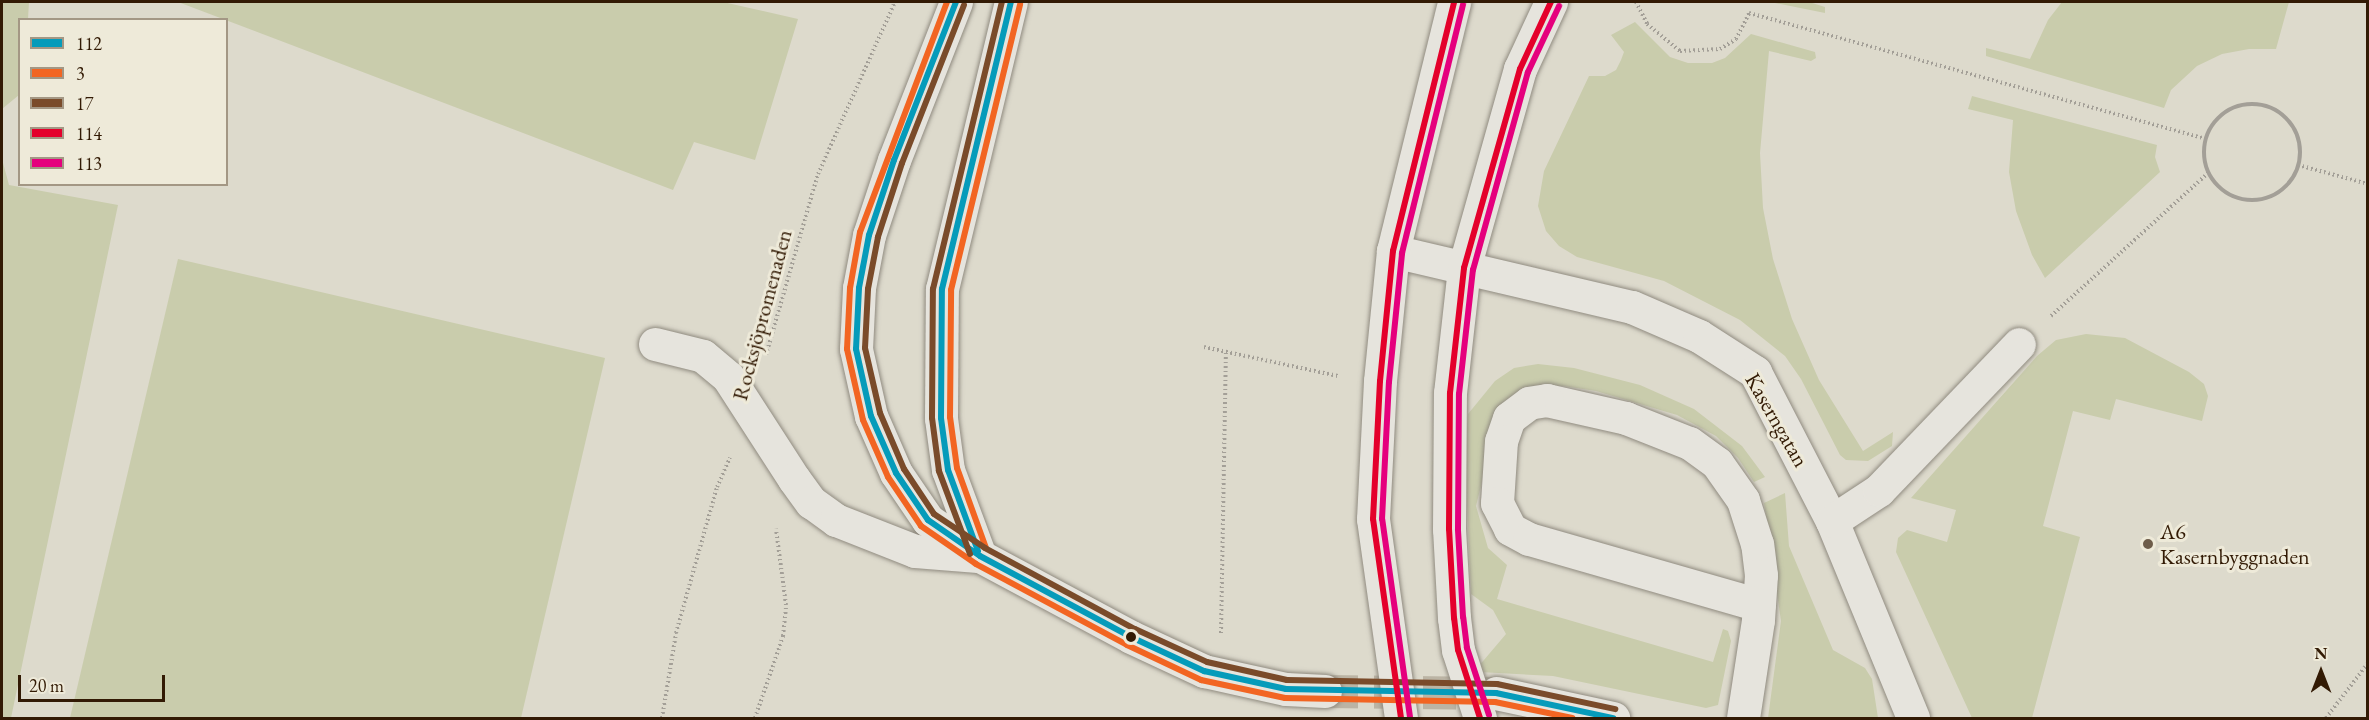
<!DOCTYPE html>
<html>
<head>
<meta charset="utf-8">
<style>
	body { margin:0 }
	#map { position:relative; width:2369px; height:720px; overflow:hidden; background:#dddacc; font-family:"EB Garamond",serif }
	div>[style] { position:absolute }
	.green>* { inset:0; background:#c9ccac }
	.minor-tunnel>* { height:33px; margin-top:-16.5px; transform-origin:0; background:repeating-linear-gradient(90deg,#bbb4a4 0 33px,transparent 0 49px) }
	.path>* { height:4px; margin-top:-2px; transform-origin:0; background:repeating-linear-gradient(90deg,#a39f97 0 1.5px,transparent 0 4.5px) }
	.path>.ring { margin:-2px; padding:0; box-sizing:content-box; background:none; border:4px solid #a39f97; border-radius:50% }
	.roads { filter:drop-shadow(0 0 2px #908b80) drop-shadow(0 0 2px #908b80) }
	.minor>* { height:33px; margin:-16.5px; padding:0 16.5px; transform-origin:16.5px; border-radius:16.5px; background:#e6e4dd }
	.bus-1>* { height:6px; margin:-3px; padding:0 3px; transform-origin:3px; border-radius:3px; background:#059bba }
	.bus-2>* { height:6px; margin:-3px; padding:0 3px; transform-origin:3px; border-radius:3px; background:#f26522 }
	.bus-3>* { height:6px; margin:-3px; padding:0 3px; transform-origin:3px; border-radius:3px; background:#7a4b2a }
	.bus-4>* { height:6px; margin:-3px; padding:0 3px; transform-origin:3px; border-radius:3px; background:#e4002b }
	.bus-5>* { height:6px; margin:-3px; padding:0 3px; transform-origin:3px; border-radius:3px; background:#e5007d }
	.dots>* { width:16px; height:16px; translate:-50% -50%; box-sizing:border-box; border:3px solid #eeead9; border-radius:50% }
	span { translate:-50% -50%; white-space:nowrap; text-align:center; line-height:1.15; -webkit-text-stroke:6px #eeead9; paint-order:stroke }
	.street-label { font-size:22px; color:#321a04 }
	.poi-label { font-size:22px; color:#321a04 }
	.left { translate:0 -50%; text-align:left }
	.frame { position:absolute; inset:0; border:3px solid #321a04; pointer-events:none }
	.legend { position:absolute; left:18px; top:18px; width:210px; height:168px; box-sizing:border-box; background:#eeead9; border:2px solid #a39784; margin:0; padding:8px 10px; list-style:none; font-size:18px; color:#321a04 }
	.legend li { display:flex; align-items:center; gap:12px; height:30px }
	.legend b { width:30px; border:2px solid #a39784 }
	.north { position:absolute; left:2291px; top:642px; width:60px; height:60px; -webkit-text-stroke:4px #eeead9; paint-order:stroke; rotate:0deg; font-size:16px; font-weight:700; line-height:24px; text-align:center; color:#321a04 }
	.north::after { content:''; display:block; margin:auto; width:21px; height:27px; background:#321a04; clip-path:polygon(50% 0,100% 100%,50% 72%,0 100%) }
	.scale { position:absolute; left:18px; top:675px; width:147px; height:27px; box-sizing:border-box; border:3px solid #321a04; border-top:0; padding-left:8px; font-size:18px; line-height:21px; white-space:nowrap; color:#321a04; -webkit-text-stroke:4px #eeead9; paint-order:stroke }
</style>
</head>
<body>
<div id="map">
	<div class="green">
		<div style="clip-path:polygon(2px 2px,29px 2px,28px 19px,20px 20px,19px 95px,2px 109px)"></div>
		<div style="clip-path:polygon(178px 2px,723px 2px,798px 19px,755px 160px,694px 142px,673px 190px)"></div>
		<div style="clip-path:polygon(1770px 2px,1809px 2px,1825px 7px,1825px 13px)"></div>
		<div style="clip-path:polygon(2062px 2px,2289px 2px,2276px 49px,2249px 49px,2222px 54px,2197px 66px,2171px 90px,2164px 108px,1986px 56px,1986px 48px,2030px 59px,2048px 20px)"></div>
		<div style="clip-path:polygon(1635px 22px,1670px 57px,1688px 63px,1712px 63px,1725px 58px,1751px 34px,1815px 52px,1816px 58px,1811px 61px,1769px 51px,1760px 153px,1763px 208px,1773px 259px,1792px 319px,1819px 380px,1863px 451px,1893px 432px,1892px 446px,1868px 461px,1846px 460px,1840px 455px,1801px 379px,1785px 356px,1740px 320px,1664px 281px,1577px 257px,1559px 246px,1546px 231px,1538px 206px,1544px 171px,1589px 76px,1605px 76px,1616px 70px,1621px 60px,1624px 52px,1611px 35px)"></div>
		<div style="clip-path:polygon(1972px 96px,2157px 145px,2155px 157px,2160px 172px,2045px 278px,2032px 255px,2016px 211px,2009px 172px,2013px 120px,1968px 109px)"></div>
		<div style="clip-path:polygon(2px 159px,9px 185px,118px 205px,11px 718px,2px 718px)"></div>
		<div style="clip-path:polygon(178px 259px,605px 358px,521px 718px,70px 718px)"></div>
		<div style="clip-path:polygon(2086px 334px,2125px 338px,2189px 372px,2204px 384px,2208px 396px,2202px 421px,2116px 399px,2110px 420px,2073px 411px,2043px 526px,2080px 537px,2032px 718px,1972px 718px,1896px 552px,1898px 538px,1907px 530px,1947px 542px,1956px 510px,1911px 498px,2037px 356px,2056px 340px)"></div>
		<div style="clip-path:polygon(1538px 364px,1574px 368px,1640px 385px,1694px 409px,1742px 446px,1765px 477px,1754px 482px,1738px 458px,1716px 436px,1677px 415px,1596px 391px,1563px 386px,1538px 388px,1493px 437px,1476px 506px,1488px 548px,1507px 565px,1497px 599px,1713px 662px,1723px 629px,1728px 631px,1731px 641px,1718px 705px,1706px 708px,1553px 676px,1480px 672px,1478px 667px,1506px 634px,1493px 610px,1471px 594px,1465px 455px,1468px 414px,1495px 381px,1514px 368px)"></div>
		<div style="clip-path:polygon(1785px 493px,1789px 546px,1833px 650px,1865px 668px,1872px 679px,1878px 718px,1768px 718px,1781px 621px,1764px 503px)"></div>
	</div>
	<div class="minor-tunnel">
		<div style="left:1325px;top:691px;width:171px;rotate:0.7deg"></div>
	</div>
	<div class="path">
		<div style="left:1636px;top:2px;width:25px;rotate:63deg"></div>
		<div style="left:1647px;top:24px;width:43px;rotate:39.3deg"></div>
		<div style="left:1680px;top:51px;width:40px;rotate:-2.9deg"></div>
		<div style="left:1720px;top:49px;width:19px;rotate:-32deg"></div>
		<div style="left:1736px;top:39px;width:29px;rotate:-63deg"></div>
		<div style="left:1749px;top:13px;width:473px;rotate:15.4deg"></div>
		<div class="ring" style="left:2204px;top:104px;width:92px;height:92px"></div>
		<div style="left:2298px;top:165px;width:73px;rotate:15.2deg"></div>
		<div style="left:2051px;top:316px;width:212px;rotate:-42.3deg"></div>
		<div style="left:1204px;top:347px;width:137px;rotate:12.2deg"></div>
		<div style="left:766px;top:355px;width:188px;rotate:-74deg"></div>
		<div style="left:818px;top:174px;width:188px;rotate:-65.9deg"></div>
		<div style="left:1221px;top:633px;width:281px;rotate:-89deg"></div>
		<div style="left:662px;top:718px;width:86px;rotate:-80.6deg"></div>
		<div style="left:676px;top:633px;width:152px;rotate:-74.3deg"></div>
		<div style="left:717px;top:487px;width:32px;rotate:-66deg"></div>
		<div style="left:755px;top:718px;width:87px;rotate:-71.1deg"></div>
		<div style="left:783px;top:636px;width:31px;rotate:-84deg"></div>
		<div style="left:786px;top:605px;width:77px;rotate:-97.5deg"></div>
		<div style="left:2326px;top:718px;width:69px;rotate:-52.6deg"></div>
	</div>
	<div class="roads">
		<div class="minor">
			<div style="left:956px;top:2px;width:170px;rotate:111.4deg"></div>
			<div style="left:894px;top:160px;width:79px;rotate:108.4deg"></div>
			<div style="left:869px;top:235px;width:54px;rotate:100.7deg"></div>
			<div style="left:859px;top:288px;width:61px;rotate:92.8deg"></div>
			<div style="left:856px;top:349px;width:69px;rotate:77.4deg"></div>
			<div style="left:871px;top:416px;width:62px;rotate:66.3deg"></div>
			<div style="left:896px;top:473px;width:57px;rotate:55.8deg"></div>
			<div style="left:928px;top:520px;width:63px;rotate:34.7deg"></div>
			<div style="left:980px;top:556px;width:171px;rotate:28.2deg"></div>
			<div style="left:1131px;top:637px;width:81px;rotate:25deg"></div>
			<div style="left:1204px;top:671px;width:84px;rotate:12.4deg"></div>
			<div style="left:1286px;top:689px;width:39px;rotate:3deg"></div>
			<div style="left:1393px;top:251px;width:245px;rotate:13.2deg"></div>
			<div style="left:1632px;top:307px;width:73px;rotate:23.4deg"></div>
			<div style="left:1699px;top:336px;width:67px;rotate:32.7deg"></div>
			<div style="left:1755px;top:372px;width:168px;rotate:62.7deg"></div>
			<div style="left:1832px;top:521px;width:213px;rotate:67.6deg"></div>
			<div style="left:655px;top:344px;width:49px;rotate:14deg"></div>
			<div style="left:703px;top:356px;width:33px;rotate:40deg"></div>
			<div style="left:728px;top:377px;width:121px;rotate:57.1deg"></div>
			<div style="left:794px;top:479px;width:29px;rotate:54deg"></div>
			<div style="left:811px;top:502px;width:31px;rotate:36deg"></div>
			<div style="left:836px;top:520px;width:85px;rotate:21.4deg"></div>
			<div style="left:915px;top:551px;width:63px;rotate:4.5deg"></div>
			<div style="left:1832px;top:521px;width:56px;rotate:-33.4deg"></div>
			<div style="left:1879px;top:490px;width:202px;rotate:-46.2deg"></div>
			<div style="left:980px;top:556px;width:92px;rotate:-110.4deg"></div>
			<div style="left:948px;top:470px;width:52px;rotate:-97.7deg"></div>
			<div style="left:941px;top:418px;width:129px;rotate:-89.6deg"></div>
			<div style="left:942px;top:289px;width:295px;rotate:-76.5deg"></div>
			<div style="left:1496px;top:693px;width:120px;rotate:12.1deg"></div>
			<div style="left:1401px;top:718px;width:201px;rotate:-98deg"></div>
			<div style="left:1373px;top:519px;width:138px;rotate:-87.1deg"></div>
			<div style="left:1380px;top:381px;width:131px;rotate:-84.3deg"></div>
			<div style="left:1393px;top:251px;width:256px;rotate:-76.2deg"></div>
			<div style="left:1480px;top:718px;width:71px;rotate:-107.9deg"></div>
			<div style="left:1458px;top:650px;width:32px;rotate:-97deg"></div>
			<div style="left:1454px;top:618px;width:89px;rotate:-93.2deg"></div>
			<div style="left:1449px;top:529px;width:136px;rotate:-89.6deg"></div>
			<div style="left:1450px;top:393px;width:126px;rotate:-83.6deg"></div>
			<div style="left:1464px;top:268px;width:207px;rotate:-74.3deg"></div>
			<div style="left:1520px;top:69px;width:74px;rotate:-65.2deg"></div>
			<div style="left:1743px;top:718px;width:99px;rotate:-81.3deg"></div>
			<div style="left:1758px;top:620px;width:45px;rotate:-86.2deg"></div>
			<div style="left:1761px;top:575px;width:31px;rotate:-97deg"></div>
			<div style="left:1757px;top:544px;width:46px;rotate:-107.7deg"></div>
			<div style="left:1743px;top:500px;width:45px;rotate:-125.1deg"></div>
			<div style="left:1717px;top:463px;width:34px;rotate:-144deg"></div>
			<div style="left:1689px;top:443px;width:68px;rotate:-158.4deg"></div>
			<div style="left:1626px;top:418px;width:81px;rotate:-167.2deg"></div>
			<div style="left:1547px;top:400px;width:18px;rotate:171deg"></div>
			<div style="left:1529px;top:403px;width:25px;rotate:143deg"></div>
			<div style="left:1509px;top:418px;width:24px;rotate:109deg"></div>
			<div style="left:1501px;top:441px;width:62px;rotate:93.7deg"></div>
			<div style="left:1497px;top:503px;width:29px;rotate:63deg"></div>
			<div style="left:1510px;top:529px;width:21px;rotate:28deg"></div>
			<div style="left:1529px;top:539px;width:239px;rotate:16deg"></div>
		</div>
	</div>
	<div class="bus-1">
		<div style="left:956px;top:2px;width:170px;rotate:111.4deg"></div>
		<div style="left:894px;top:160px;width:79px;rotate:108.4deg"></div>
		<div style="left:869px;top:235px;width:54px;rotate:100.7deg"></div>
		<div style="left:859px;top:288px;width:61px;rotate:92.8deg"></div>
		<div style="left:856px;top:349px;width:69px;rotate:77.4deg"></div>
		<div style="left:871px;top:416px;width:62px;rotate:66.3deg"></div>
		<div style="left:896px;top:473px;width:57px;rotate:55.8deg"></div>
		<div style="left:928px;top:520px;width:63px;rotate:34.7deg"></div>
		<div style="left:980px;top:556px;width:171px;rotate:28.2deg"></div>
		<div style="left:1131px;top:637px;width:81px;rotate:25deg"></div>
		<div style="left:1204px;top:671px;width:84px;rotate:12.4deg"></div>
		<div style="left:1286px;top:689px;width:210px;rotate:1.1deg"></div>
		<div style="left:1496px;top:693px;width:120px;rotate:12.1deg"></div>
		<div style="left:978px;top:551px;width:86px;rotate:-110.3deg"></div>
		<div style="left:948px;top:470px;width:52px;rotate:-97.7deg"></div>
		<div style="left:941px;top:418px;width:129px;rotate:-89.6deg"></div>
		<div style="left:942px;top:289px;width:295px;rotate:-76.5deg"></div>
	</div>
	<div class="bus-2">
		<div style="left:947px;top:2px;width:246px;rotate:110.7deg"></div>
		<div style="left:860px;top:232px;width:57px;rotate:100.1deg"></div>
		<div style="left:850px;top:288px;width:61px;rotate:92.8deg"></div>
		<div style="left:847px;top:349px;width:73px;rotate:77.3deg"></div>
		<div style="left:863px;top:420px;width:62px;rotate:66.3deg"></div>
		<div style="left:888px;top:477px;width:59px;rotate:56deg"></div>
		<div style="left:921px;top:526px;width:67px;rotate:34.6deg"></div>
		<div style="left:976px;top:564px;width:171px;rotate:28.2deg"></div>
		<div style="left:1127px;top:645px;width:82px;rotate:25.3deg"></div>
		<div style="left:1201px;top:680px;width:86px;rotate:12.1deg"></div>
		<div style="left:1285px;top:698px;width:210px;rotate:1.1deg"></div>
		<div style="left:1495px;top:702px;width:79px;rotate:11.7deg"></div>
		<div style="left:986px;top:548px;width:85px;rotate:-109.9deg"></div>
		<div style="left:957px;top:468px;width:51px;rotate:-97.8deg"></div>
		<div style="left:950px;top:417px;width:127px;rotate:-89.5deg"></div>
		<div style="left:951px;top:290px;width:294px;rotate:-76.4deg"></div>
	</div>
	<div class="bus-3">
		<div style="left:964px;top:5px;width:170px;rotate:111.4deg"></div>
		<div style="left:902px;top:163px;width:78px;rotate:108deg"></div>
		<div style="left:878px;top:237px;width:53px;rotate:100.9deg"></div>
		<div style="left:868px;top:289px;width:59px;rotate:92.9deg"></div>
		<div style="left:865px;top:348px;width:67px;rotate:77deg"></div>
		<div style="left:880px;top:413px;width:61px;rotate:66.8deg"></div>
		<div style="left:904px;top:469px;width:54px;rotate:56.3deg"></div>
		<div style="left:934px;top:514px;width:61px;rotate:33.7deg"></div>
		<div style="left:985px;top:548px;width:170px;rotate:28.4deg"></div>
		<div style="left:1135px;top:629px;width:79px;rotate:24.6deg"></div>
		<div style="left:1207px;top:662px;width:82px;rotate:12.7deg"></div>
		<div style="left:1287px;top:680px;width:210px;rotate:1.1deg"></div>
		<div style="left:1497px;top:684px;width:121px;rotate:12deg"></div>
		<div style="left:970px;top:554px;width:89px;rotate:-110.5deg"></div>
		<div style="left:939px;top:471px;width:53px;rotate:-97.5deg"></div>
		<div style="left:932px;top:418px;width:129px;rotate:-89.6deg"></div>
		<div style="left:933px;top:289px;width:295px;rotate:-76.5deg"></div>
	</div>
	<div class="bus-4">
		<div style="left:1401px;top:718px;width:201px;rotate:-98deg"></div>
		<div style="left:1373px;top:519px;width:138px;rotate:-87.1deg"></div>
		<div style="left:1380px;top:381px;width:131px;rotate:-84.3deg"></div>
		<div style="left:1393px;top:251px;width:256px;rotate:-76.2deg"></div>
		<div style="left:1480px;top:718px;width:71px;rotate:-107.9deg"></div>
		<div style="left:1458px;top:650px;width:32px;rotate:-97deg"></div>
		<div style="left:1454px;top:618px;width:89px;rotate:-93.2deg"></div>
		<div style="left:1449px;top:529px;width:136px;rotate:-89.6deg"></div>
		<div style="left:1450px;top:393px;width:126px;rotate:-83.6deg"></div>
		<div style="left:1464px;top:268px;width:207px;rotate:-74.3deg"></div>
		<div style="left:1520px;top:69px;width:74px;rotate:-65.2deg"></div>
	</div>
	<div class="bus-5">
		<div style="left:1489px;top:715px;width:71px;rotate:-108.2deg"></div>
		<div style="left:1467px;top:648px;width:31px;rotate:-97deg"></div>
		<div style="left:1463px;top:617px;width:88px;rotate:-93.3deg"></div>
		<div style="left:1458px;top:529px;width:135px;rotate:-89.6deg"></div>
		<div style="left:1459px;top:394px;width:125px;rotate:-83.6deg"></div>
		<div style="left:1473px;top:270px;width:205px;rotate:-74.5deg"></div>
		<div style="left:1528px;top:72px;width:73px;rotate:-64.8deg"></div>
		<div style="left:1410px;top:717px;width:200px;rotate:-98deg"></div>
		<div style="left:1382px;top:519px;width:137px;rotate:-87.1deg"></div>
		<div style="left:1389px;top:382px;width:130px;rotate:-84.2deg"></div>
		<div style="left:1402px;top:253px;width:256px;rotate:-76.2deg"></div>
	</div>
	<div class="dots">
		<div style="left:2148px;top:544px;background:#6e5d4a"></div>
		<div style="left:1131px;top:637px;background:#321a04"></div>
	</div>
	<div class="street-label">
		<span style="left:762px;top:315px;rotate:-75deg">Rocksjöpromenaden</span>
		<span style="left:1777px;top:420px;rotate:60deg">Kaserngatan</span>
	</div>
	<div class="poi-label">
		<span class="left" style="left:2160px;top:544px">A6<br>Kasernbyggnaden</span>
	</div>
	<div class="frame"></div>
	<ul class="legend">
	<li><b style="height:8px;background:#059bba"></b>112</li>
	<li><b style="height:8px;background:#f26522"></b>3</li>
	<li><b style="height:8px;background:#7a4b2a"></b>17</li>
	<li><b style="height:8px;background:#e4002b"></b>114</li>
	<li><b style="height:8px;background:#e5007d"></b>113</li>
	</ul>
	<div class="north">N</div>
	<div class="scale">20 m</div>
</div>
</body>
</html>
